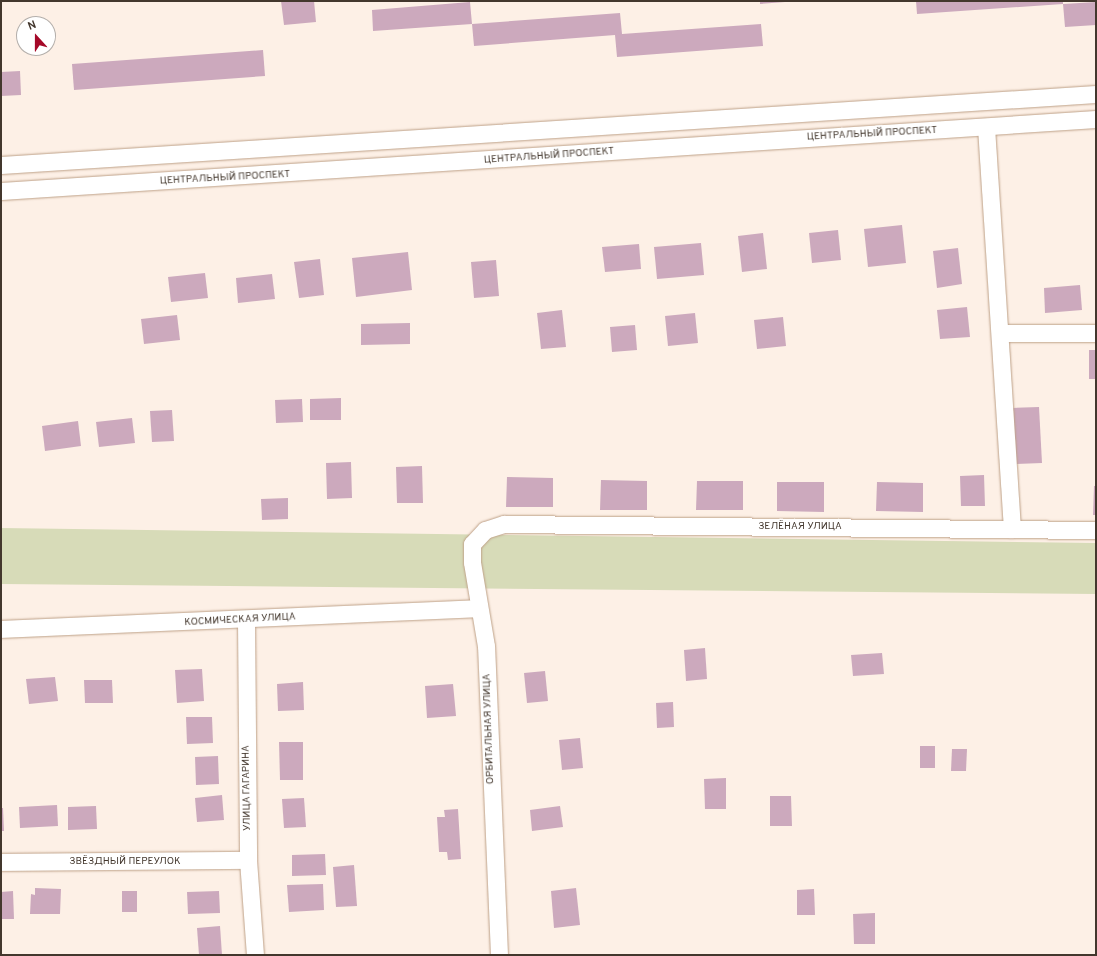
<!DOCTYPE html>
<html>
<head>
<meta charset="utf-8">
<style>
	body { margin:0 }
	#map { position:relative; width:1097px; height:956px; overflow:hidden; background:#fdf0e6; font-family:Overpass,sans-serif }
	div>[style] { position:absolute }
	.green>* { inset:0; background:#d7dbb8 }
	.building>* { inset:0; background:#cca9bd }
	.roads { filter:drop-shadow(0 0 1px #bea188) drop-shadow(0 0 1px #bea188) }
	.minor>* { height:17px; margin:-8.5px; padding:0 8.5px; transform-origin:8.5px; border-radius:8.5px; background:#fff }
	span { translate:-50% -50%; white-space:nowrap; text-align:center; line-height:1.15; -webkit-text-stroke:3px #fff; paint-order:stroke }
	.street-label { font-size:10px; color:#43372d }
	.frame { position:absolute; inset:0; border:2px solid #43372d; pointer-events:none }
	.north { position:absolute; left:16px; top:16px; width:40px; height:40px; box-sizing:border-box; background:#fff; border:1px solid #b4afab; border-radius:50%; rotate:339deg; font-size:11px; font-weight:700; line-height:16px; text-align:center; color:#43372d }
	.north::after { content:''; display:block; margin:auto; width:14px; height:18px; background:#a50928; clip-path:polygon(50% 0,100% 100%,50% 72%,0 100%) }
</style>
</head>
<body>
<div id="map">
	<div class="green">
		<div style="clip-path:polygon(1px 528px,1096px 543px,1096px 594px,1px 584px)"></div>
	</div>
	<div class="building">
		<div style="clip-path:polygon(281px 1px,314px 1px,316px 22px,284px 25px)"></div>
		<div style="clip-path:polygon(760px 1px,785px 1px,785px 2px,760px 4px)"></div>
		<div style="clip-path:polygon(916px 1px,1063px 1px,1063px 4px,917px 14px)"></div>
		<div style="clip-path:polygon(470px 2px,472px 24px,620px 13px,622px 34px,761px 24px,763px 46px,617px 57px,615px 35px,474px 46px,472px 24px,373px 31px,372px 10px)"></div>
		<div style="clip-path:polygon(1096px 2px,1096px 25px,1065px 27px,1063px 4px)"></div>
		<div style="clip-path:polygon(263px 50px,265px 76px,74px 90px,72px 64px)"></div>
		<div style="clip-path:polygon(20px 71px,21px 95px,1px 96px,1px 72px)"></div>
		<div style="clip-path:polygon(902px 225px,906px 263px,868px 267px,864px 229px)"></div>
		<div style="clip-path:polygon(838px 230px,841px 260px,812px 263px,809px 233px)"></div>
		<div style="clip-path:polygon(763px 233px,767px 269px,742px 272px,738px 236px)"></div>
		<div style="clip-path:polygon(701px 243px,704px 275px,657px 279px,654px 247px)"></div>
		<div style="clip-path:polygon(639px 244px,641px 269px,605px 272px,602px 247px)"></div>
		<div style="clip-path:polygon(958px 248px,962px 284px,937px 288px,933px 251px)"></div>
		<div style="clip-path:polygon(408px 252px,412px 290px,356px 297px,352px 258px)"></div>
		<div style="clip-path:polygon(320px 259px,324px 295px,299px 298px,294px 262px)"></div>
		<div style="clip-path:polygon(496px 260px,499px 296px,474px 298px,471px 262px)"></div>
		<div style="clip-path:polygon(205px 273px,208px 298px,171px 302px,168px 277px)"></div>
		<div style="clip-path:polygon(272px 274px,275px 299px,238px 303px,236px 278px)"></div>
		<div style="clip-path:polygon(1080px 285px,1082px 310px,1045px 313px,1044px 288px)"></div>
		<div style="clip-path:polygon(967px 307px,970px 337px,940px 339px,937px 310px)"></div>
		<div style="clip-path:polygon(562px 310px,566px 347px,541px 349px,537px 313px)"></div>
		<div style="clip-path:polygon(695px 313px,698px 343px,668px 346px,665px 316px)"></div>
		<div style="clip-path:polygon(177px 315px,180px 340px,144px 344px,141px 319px)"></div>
		<div style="clip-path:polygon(783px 317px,786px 346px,757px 349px,754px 320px)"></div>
		<div style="clip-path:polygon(410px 323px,410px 344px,361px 345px,361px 324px)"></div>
		<div style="clip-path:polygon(635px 325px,637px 350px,612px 352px,610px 327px)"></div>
		<div style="clip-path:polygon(1089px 350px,1096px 350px,1096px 379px,1089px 379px)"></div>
		<div style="clip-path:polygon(341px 398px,341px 420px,310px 420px,310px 399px)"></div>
		<div style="clip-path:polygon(302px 399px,303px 422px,276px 423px,275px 400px)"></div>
		<div style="clip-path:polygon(1039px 407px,1042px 463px,1016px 464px,1012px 408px)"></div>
		<div style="clip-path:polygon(172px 410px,174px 441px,152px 442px,150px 411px)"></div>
		<div style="clip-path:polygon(132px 418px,135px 443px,99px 447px,96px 422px)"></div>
		<div style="clip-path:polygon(78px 421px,81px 446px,45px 451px,42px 426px)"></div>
		<div style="clip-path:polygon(351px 462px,352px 498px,327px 499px,326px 463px)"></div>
		<div style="clip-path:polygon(422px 466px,423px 503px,397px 503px,396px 467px)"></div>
		<div style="clip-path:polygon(984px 475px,985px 506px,961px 506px,960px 476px)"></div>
		<div style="clip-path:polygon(507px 477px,553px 478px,553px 507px,506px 507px)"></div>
		<div style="clip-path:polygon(601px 480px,647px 481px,647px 510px,600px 510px)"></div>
		<div style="clip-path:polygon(697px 481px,743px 481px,743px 510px,696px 510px)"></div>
		<div style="clip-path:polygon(777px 482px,824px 482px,824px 512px,777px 511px)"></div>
		<div style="clip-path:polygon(877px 482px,923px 483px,923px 512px,876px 511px)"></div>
		<div style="clip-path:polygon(1094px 486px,1096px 486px,1096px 515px,1093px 515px)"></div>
		<div style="clip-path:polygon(288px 498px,288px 519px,262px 520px,261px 499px)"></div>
		<div style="clip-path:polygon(705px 648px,707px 679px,686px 681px,684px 650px)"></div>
		<div style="clip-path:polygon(882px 653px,884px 674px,853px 676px,851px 655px)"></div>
		<div style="clip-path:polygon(202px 669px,204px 701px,177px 703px,175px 670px)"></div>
		<div style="clip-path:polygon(545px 671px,548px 701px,527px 703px,524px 673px)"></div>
		<div style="clip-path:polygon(55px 677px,58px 701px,29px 704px,26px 679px)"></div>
		<div style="clip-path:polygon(84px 680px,112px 680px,113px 703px,85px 703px)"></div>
		<div style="clip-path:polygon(303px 682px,304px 710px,278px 711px,277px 684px)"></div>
		<div style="clip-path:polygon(453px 684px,456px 716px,427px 718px,425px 686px)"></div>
		<div style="clip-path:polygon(673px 702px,674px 727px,657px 728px,656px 703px)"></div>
		<div style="clip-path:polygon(186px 717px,212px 717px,213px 743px,187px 744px)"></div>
		<div style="clip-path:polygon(580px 738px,583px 768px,562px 770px,559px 740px)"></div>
		<div style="clip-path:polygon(279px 742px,303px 742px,303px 780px,280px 780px)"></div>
		<div style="clip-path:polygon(920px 746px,935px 746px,935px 768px,920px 768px)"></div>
		<div style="clip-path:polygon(952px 749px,967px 749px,966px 771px,951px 771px)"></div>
		<div style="clip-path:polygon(218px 756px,219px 784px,196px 785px,195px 757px)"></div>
		<div style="clip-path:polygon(726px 778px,726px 809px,705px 809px,704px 779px)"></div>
		<div style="clip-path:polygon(222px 795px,224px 820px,197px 822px,195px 798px)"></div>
		<div style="clip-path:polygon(770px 796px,791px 796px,792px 826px,770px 826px)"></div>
		<div style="clip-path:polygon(304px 798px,306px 827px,284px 828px,282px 799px)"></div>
		<div style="clip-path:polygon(57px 805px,58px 826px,20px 828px,19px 807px)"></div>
		<div style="clip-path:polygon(96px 806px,97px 829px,68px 830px,68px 807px)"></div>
		<div style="clip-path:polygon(560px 806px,563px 827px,532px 831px,530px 810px)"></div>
		<div style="clip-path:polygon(1px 808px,3px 808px,4px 831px,1px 831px)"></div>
		<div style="clip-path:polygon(458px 809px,461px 859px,448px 860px,447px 852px,439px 852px,437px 817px,445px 817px,444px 810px)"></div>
		<div style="clip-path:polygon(325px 854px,326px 875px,292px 876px,292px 855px)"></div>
		<div style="clip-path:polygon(354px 865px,357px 906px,336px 907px,333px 867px)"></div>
		<div style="clip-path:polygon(323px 884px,324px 910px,289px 912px,287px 885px)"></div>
		<div style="clip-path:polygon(35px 888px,61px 889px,60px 914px,30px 914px,31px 894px,35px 895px)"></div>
		<div style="clip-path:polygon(576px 888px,580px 925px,554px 928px,551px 891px)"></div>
		<div style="clip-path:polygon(814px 889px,815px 915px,797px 915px,797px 890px)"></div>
		<div style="clip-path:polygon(13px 891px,14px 919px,1px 919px,1px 892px)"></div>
		<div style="clip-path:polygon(122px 891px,137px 891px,137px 912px,122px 912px)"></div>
		<div style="clip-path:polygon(219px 891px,220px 913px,188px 914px,187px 892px)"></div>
		<div style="clip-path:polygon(875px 913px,875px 944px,854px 944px,853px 914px)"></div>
		<div style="clip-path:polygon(220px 926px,222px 955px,199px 955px,197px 928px)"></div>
	</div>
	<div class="roads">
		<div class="minor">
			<div style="left:986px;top:127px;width:403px;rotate:86.3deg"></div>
			<div style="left:1px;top:165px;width:1097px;rotate:-3.71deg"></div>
			<div style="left:1px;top:191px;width:1097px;rotate:-3.76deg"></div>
			<div style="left:1000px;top:333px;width:96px"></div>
			<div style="left:246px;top:620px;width:240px;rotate:89.5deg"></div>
			<div style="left:248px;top:860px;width:95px;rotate:85.8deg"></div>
			<div style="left:1px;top:629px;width:478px;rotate:-2.5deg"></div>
			<div style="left:1px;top:862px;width:247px;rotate:-0.5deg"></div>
			<div style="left:499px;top:955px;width:309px;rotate:-92.4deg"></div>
			<div style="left:486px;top:646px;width:85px;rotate:-99.5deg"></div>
			<div style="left:472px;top:562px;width:18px;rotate:-90deg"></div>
			<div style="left:472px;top:544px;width:19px;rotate:-47deg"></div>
			<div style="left:485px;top:530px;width:20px;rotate:-18deg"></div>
			<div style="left:504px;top:524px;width:592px;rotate:0.58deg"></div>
		</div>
	</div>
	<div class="street-label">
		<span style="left:872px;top:134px;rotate:-3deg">ЦЕНТРАЛЬНЫЙ ПРОСПЕКТ</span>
		<span style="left:549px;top:156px;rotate:-4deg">ЦЕНТРАЛЬНЫЙ ПРОСПЕКТ</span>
		<span style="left:225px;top:178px;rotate:-3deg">ЦЕНТРАЛЬНЫЙ ПРОСПЕКТ</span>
		<span style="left:800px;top:527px">ЗЕЛЁНАЯ УЛИЦА</span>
		<span style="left:240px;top:620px;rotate:-3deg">КОСМИЧЕСКАЯ УЛИЦА</span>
		<span style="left:489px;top:729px;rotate:-92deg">ОРБИТАЛЬНАЯ УЛИЦА</span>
		<span style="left:247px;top:788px;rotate:-91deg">УЛИЦА ГАГАРИНА</span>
		<span style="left:125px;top:862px">ЗВЁЗДНЫЙ ПЕРЕУЛОК</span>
	</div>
	<div class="frame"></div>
	<div class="north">N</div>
</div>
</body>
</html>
